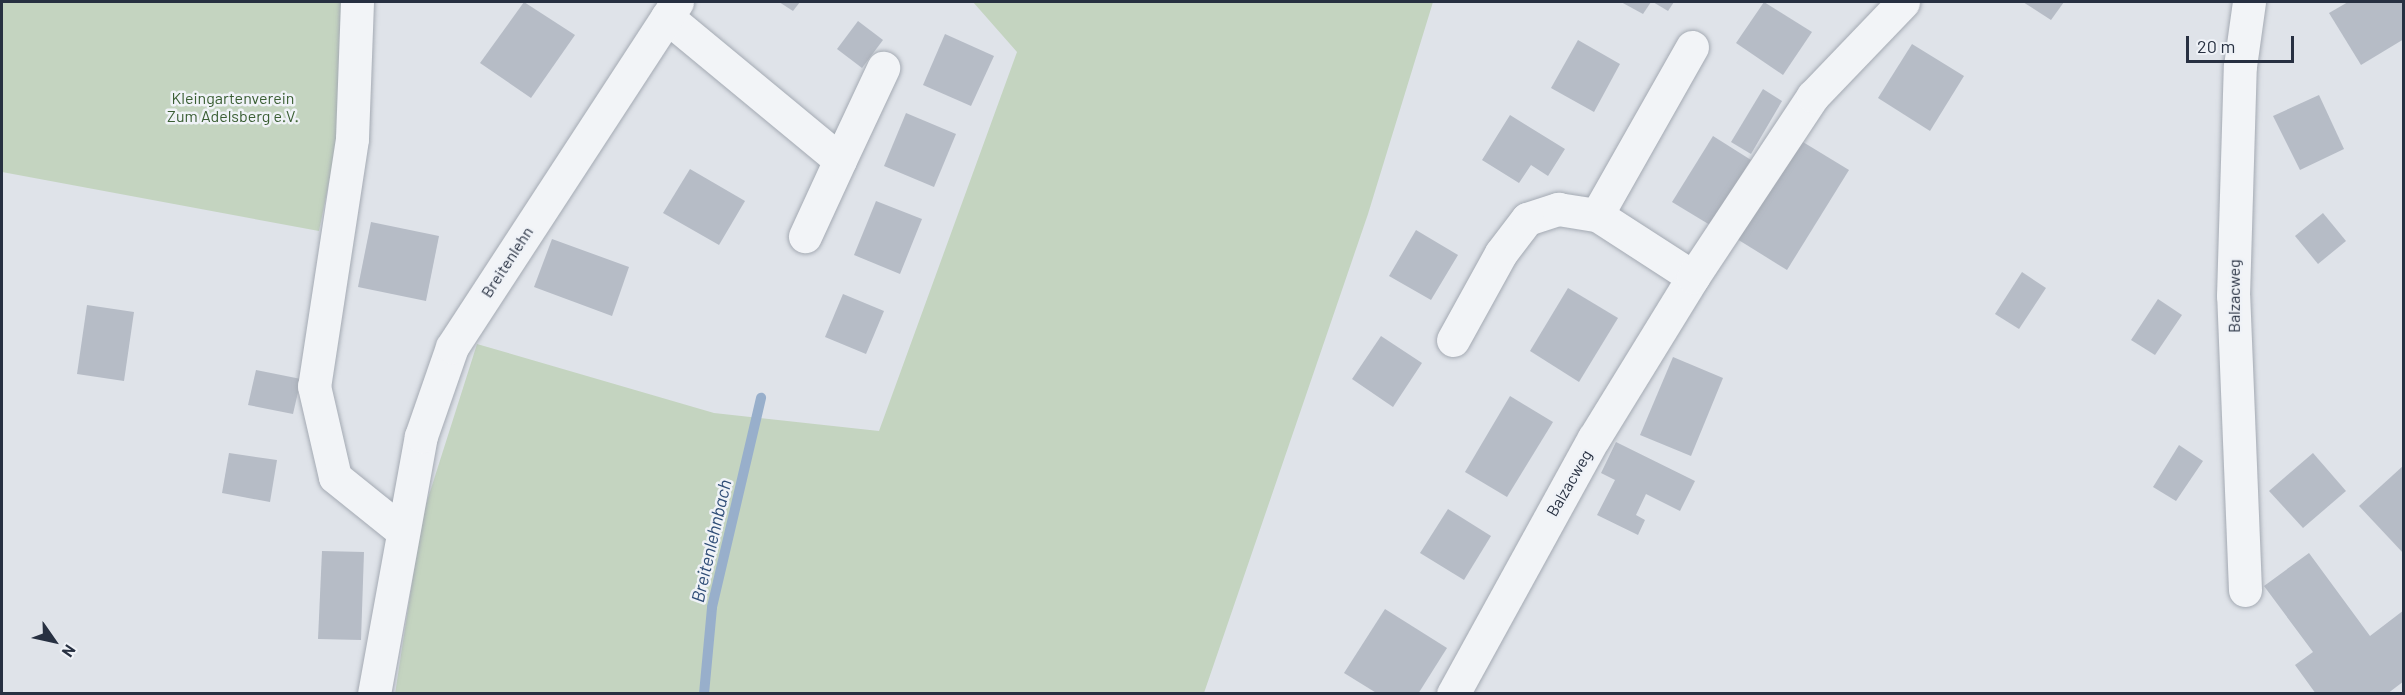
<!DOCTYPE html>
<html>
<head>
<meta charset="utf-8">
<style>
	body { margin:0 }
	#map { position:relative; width:2405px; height:695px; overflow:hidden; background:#dfe3e9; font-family:Barlow,sans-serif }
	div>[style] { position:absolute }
	.green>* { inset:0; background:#c4d4c0 }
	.stream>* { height:10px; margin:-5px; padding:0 5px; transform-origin:5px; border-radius:5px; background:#98afcb }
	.building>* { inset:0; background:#b6bcc6 }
	.roads { filter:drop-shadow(0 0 2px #a4aab3) drop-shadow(0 0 2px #a4aab3) }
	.minor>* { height:33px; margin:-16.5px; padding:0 16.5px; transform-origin:16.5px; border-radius:16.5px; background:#f2f4f7 }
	span { translate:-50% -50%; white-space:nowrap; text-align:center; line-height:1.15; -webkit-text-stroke:5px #eff2f7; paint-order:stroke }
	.park-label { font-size:16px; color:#3a5e33 }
	.street-label { font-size:16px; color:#273041 }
	.water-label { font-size:18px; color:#2f4d77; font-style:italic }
	.frame { position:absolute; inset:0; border:3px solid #273041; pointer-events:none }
	.north { position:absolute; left:24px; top:611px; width:60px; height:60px; -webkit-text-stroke:4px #eff2f7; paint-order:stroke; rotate:124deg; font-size:16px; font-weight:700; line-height:24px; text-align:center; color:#273041 }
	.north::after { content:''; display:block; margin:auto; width:21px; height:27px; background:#273041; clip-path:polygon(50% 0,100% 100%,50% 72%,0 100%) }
	.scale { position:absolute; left:2186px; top:36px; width:108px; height:27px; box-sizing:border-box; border:3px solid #273041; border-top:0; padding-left:8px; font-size:18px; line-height:21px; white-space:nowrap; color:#273041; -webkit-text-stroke:4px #eff2f7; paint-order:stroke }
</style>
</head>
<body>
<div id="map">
	<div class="green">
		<div style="clip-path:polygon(2px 2px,366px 2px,319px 231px,2px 172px)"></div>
		<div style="clip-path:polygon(973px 2px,1433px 2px,1368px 214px,1204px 693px,395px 694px,422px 517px,477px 344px,714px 413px,879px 431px,1017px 52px)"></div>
	</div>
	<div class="stream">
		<div style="left:704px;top:694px;width:87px;rotate:-84.7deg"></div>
		<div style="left:712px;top:607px;width:215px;rotate:-76.8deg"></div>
	</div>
	<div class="building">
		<div style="clip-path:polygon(524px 2px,575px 35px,531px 98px,480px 63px)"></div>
		<div style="clip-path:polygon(779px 2px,800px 2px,793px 11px)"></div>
		<div style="clip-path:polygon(1621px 2px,1651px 2px,1643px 14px)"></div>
		<div style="clip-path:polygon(1653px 2px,1674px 2px,1668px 11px)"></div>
		<div style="clip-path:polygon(1764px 2px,1812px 32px,1783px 75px,1736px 43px)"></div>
		<div style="clip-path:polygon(2023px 2px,2064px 2px,2051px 20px)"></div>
		<div style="clip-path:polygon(2348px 2px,2404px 2px,2404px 39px,2361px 65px,2329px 13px)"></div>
		<div style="clip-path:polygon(858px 21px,883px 40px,862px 68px,837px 49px)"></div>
		<div style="clip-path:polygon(945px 34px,994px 56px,971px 106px,923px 85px)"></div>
		<div style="clip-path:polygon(1578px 40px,1620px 64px,1594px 112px,1551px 88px)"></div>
		<div style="clip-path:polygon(1912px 44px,1964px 76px,1930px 131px,1878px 98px)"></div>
		<div style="clip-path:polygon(1763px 89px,1782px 101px,1751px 154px,1731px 142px)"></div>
		<div style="clip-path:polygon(2319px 95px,2344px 149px,2300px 170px,2273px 116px)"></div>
		<div style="clip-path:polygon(906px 113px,956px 134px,934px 187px,884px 166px)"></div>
		<div style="clip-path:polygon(1510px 115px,1565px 149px,1548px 176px,1531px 165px,1519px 183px,1482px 160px)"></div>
		<div style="clip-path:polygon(1713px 136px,1751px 160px,1710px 225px,1672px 202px)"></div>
		<div style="clip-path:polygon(1798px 139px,1849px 170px,1787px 270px,1737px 239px)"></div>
		<div style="clip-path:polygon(690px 169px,745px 201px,719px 245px,663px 213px)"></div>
		<div style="clip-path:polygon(876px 201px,922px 219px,900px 274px,854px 255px)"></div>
		<div style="clip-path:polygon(2323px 213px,2346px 241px,2318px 264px,2295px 236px)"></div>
		<div style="clip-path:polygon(371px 222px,439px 236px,426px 301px,358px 287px)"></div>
		<div style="clip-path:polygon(1416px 230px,1458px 255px,1431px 300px,1389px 276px)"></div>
		<div style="clip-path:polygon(552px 239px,629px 267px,612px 316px,534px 287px)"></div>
		<div style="clip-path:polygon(2022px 272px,2046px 288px,2019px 329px,1995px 314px)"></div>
		<div style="clip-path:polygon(1568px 288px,1618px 318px,1579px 382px,1530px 351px)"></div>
		<div style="clip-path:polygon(843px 294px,884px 311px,866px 354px,825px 337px)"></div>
		<div style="clip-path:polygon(2158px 299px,2182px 315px,2155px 355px,2131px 340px)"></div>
		<div style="clip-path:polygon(87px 305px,134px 312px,124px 381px,77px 374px)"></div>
		<div style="clip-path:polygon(1381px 336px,1422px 363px,1393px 407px,1352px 379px)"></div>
		<div style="clip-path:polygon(1673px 357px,1723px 378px,1691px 456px,1640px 435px)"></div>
		<div style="clip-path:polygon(256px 370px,301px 379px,293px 414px,248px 405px)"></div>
		<div style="clip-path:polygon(1510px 396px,1553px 422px,1507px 497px,1465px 472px)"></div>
		<div style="clip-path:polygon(1616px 442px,1695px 481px,1680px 511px,1646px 494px,1636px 515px,1645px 520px,1638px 535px,1597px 515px,1615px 480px,1601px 473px)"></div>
		<div style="clip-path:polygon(2179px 445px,2203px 461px,2176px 501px,2153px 487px)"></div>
		<div style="clip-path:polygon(229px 453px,277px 460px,270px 502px,222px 493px)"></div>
		<div style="clip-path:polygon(2313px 453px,2346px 491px,2303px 528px,2269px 491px)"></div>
		<div style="clip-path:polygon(2404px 465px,2404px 554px,2359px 506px)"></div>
		<div style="clip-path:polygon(1448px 509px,1491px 536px,1464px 580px,1420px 553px)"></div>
		<div style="clip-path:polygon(322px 551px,364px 552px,361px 640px,318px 639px)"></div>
		<div style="clip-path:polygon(2309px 553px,2370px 636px,2404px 610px,2404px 681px,2387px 694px,2316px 694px,2295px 665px,2313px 652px,2264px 586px)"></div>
		<div style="clip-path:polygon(1385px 609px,1447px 648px,1418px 694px,1378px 694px,1344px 673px)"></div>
	</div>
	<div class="roads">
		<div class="minor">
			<div style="left:357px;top:2px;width:137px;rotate:92.1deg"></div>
			<div style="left:352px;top:139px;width:250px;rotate:98.7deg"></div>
			<div style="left:314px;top:386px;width:93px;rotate:77deg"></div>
			<div style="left:335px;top:477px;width:85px;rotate:38.8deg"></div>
			<div style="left:667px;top:17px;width:224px;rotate:39.6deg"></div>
			<div style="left:840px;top:160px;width:84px;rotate:114.7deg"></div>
			<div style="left:1692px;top:47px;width:193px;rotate:119.5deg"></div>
			<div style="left:1597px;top:215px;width:114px;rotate:32.9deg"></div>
			<div style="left:840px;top:160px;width:102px;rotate:-64.9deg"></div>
			<div style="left:1453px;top:340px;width:99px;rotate:-61.1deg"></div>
			<div style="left:1501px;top:253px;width:43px;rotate:-52.6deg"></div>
			<div style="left:1527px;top:219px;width:33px;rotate:-18deg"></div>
			<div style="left:1558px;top:209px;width:39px;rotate:9deg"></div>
			<div style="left:2245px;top:590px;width:294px;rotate:-92.3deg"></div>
			<div style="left:2233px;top:296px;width:230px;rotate:-88.3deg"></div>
			<div style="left:2240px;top:66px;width:65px;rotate:-82deg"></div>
			<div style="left:374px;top:694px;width:262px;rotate:-79.7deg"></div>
			<div style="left:421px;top:436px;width:94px;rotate:-70.8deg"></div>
			<div style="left:452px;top:347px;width:412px;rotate:-56.9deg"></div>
			<div style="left:1453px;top:694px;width:292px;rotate:-61.2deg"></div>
			<div style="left:1594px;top:438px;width:189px;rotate:-58.4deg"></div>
			<div style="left:1693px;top:277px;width:217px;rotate:-56.5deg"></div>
			<div style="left:1813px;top:96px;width:130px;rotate:-46.2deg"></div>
		</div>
	</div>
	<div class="park-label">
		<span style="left:233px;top:107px">Kleingartenverein<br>Zum Adelsberg e.V.</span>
	</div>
	<div class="street-label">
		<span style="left:507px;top:262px;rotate:-57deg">Breitenlehn</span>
		<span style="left:2234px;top:296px;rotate:-90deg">Balzacweg</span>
		<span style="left:1569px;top:483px;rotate:-60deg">Balzacweg</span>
	</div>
	<div class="water-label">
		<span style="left:711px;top:541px;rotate:-77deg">Breitenlehnbach</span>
	</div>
	<div class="frame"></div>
	<div class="north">N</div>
	<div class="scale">20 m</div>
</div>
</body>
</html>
